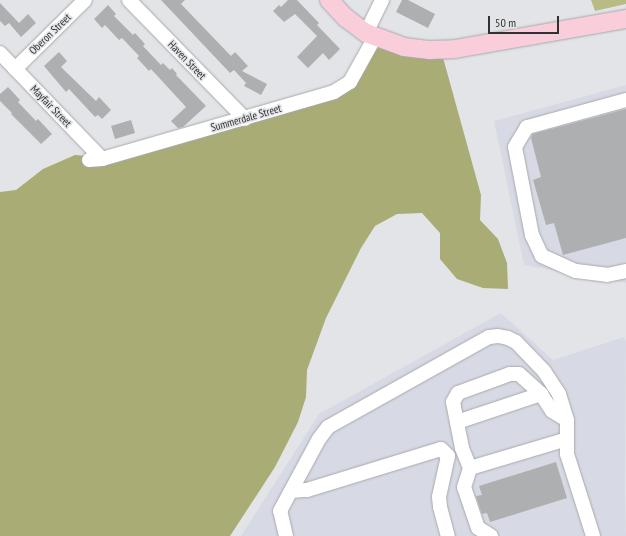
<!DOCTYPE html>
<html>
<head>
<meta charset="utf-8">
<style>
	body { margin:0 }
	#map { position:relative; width:626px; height:536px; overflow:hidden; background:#e3e4e7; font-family:"PT Sans Narrow",sans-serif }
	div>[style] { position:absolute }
	.built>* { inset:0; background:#d7dae4 }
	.green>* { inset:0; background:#b8bb83 }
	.forest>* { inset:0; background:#a9ac74 }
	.building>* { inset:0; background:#aeafb1 }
	.roads { filter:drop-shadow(0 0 1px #a8a9ac) drop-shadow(0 0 1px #a8a9ac) }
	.minor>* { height:14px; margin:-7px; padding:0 7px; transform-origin:7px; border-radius:7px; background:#fff }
	.major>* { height:18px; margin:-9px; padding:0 9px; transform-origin:9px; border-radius:9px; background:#f9ceda }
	span { translate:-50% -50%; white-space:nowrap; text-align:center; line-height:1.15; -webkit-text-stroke:3px #e3e4e7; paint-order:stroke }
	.street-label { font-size:11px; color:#313133 }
	.scale { position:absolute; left:488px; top:16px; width:71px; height:18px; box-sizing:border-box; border:2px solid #313133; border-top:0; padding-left:5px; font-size:12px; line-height:14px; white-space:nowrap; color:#313133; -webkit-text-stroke:3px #e3e4e7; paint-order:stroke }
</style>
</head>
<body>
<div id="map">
	<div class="built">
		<div style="clip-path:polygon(626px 85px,626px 283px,524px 265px,494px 121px)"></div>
		<div style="clip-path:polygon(501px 313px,553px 360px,624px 337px,626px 342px,625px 492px,626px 536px,241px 536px,319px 414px)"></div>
	</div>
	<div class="green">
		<div style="clip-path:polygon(591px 0,626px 0,626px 4px,595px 11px)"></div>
	</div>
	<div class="forest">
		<div style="clip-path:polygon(377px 41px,442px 54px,481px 195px,480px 220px,498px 239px,507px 263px,508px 289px,483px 288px,457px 279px,440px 259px,440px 233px,422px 213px,397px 214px,375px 226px,361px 248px,326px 318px,307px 370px,306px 397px,298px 422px,275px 467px,230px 536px,0 536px,0 192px,16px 190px,43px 169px,75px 155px,88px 156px,334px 96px)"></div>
	</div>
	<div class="building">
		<div style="clip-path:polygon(161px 0,185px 0,181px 4px,231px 56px,235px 52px,248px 66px,242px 71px,267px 84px,261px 95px,244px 86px,246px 83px,234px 70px,230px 73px)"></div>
		<div style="clip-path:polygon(288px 0,297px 0,319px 23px,317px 25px,340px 49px,329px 60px,323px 53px,308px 68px,297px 57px,317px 36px,295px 14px,284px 22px,273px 11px,279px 5px,281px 7px)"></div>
		<div style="clip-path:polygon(402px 0,408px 0,435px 14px,428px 28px,396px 12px)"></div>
		<div style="clip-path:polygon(0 3px,19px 23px,28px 14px,36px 23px,21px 37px,9px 23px,5px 26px,0 21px)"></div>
		<div style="clip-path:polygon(108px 5px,116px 14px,114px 16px,133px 35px,135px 33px,145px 44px,143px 46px,161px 65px,163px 63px,170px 70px,172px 68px,177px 74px,176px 75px,206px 106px,183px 127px,178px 128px,171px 121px,186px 107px,151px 69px,149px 71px,137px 58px,139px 56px,122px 38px,119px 40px,105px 25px,102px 28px,94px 19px)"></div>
		<div style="clip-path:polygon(59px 52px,67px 61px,61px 67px,96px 101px,99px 97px,111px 110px,102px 119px,98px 115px,95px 117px,69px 89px,66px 92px,44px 66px)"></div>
		<div style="clip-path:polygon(8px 87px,20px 100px,18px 102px,36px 121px,38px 119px,52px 134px,41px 144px,11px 114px,12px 113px,0 101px,0 94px)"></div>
		<div style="clip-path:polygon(626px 109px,626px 238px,563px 255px,554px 223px,546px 225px,533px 180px,541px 177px,531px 138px,533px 134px)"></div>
		<div style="clip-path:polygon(131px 120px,135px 133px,115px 139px,111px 126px)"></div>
		<div style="clip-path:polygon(556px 462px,567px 498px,490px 522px,487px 513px,482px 514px,476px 496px,482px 495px,479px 486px)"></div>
	</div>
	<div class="roads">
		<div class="minor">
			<div style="left:129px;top:0;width:166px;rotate:45.7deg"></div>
			<div style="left:366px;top:33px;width:37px;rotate:-64deg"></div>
			<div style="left:0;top:53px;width:147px;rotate:46.1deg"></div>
			<div style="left:15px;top:69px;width:98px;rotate:-44.6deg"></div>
			<div style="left:626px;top:100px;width:103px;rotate:164.7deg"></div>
			<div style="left:527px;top:127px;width:23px;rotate:121deg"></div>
			<div style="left:515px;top:147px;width:90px;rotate:79.1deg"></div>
			<div style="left:532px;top:235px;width:23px;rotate:65deg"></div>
			<div style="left:542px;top:256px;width:37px;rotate:24deg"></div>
			<div style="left:576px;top:271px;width:31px;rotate:7deg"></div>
			<div style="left:607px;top:275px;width:19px;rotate:-12deg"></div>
			<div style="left:89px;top:160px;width:13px;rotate:-4deg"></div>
			<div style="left:102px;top:159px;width:241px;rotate:-16.1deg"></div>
			<div style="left:334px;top:92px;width:19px;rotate:-32deg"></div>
			<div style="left:350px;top:82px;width:51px;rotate:-60.9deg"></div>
			<div style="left:457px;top:422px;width:89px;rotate:-18.4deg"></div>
			<div style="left:470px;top:468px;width:22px;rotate:-112deg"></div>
			<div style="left:462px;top:448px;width:47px;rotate:-101.1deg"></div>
			<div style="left:453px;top:402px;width:10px;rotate:-61deg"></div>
			<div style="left:458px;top:393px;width:55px;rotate:-20.1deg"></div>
			<div style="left:510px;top:374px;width:9px"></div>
			<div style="left:519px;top:374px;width:30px;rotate:42deg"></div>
			<div style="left:541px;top:394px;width:20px;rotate:57deg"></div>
			<div style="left:552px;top:411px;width:17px;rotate:31deg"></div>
			<div style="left:291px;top:491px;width:16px;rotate:-4deg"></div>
			<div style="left:307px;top:490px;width:140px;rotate:-17deg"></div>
			<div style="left:441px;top:449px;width:10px;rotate:45deg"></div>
			<div style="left:448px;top:456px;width:42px;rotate:102.4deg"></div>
			<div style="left:439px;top:497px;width:10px;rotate:84deg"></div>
			<div style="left:440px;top:507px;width:30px;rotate:75deg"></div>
			<div style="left:286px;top:536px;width:26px;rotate:-103deg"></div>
			<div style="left:280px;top:511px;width:82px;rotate:-61.6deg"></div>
			<div style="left:319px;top:439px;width:15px;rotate:-53deg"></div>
			<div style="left:328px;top:427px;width:184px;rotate:-29.2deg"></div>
			<div style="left:489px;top:337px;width:9px;rotate:-6deg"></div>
			<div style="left:498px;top:336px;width:10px;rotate:11deg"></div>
			<div style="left:508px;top:338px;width:9px;rotate:27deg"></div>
			<div style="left:516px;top:342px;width:40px;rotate:46deg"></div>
			<div style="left:544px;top:371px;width:27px;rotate:57deg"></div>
			<div style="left:559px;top:394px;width:27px;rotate:73deg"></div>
			<div style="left:567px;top:420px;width:34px;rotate:90deg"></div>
			<div style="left:567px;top:454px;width:86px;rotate:72.4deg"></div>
			<div style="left:491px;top:536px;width:15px;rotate:-148deg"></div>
			<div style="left:478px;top:528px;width:43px;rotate:-108.9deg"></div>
			<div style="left:464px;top:487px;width:20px;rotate:-72deg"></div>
			<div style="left:470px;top:468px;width:101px;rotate:-16.6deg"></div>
		</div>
		<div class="major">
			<div style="left:329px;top:0;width:25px;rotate:47deg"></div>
			<div style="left:346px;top:18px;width:25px;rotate:37deg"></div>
			<div style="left:366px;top:33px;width:40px;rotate:20.2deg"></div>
			<div style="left:404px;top:47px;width:26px;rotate:7deg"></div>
			<div style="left:430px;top:50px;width:25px;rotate:-2deg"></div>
			<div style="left:455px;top:49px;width:174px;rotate:-10deg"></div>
		</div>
	</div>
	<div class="street-label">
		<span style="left:50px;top:34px;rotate:-44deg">Oberon Street</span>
		<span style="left:187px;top:60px;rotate:46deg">Haven Street</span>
		<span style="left:51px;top:106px;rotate:46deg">Mayfair Street</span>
		<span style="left:246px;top:118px;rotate:-16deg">Summerdale Street</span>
	</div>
	<div class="scale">50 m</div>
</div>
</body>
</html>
